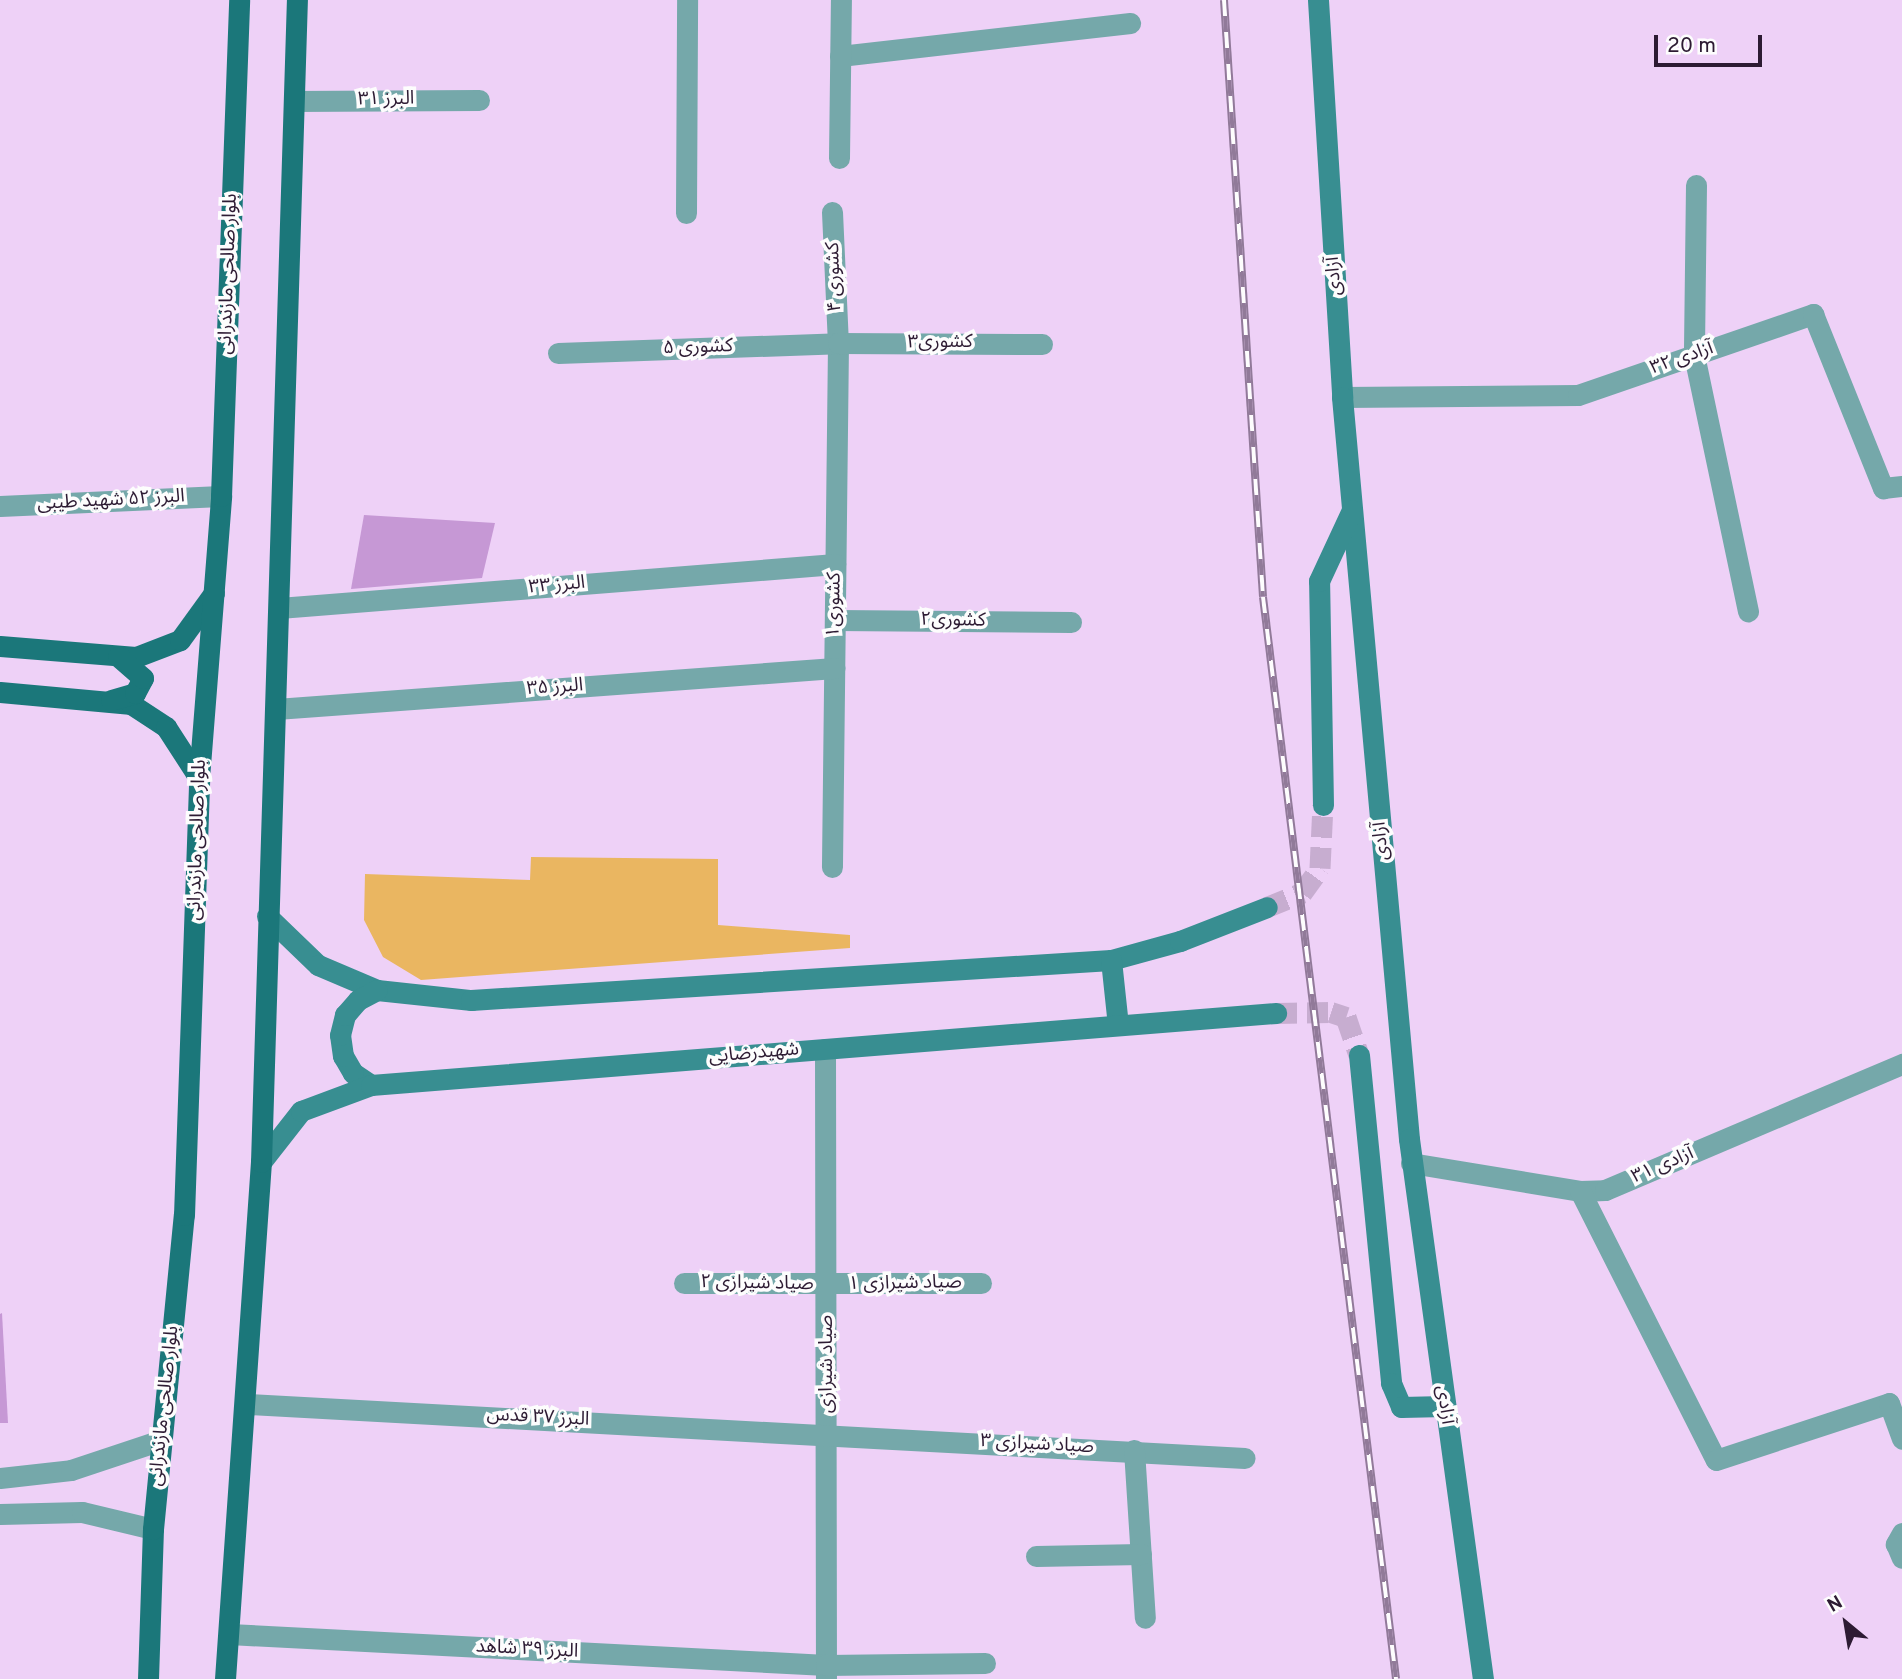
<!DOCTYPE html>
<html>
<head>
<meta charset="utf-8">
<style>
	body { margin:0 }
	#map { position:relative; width:1902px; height:1679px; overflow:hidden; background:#eed1f7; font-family:Overpass,"Noto Sans Arabic",sans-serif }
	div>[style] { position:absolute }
	.green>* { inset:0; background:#eab661 }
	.building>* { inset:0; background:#c698d5 }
	.secondary-tunnel>* { height:21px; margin-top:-10.5px; transform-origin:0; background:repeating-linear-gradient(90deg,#c7add0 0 21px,transparent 0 31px) }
	.minor>* { height:21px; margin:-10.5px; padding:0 10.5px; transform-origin:10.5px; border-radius:10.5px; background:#75a8aa }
	.tertiary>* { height:21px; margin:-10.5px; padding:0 10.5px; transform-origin:10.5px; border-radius:10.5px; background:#75a8aa }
	.secondary>* { height:21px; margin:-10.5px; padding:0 10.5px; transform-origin:10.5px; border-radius:10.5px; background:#388e91 }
	.primary>* { height:21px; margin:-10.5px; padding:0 10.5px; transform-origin:10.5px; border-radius:10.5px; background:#1b777a }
	.rail>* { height:8px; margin-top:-4px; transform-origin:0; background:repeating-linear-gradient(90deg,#fdfdfd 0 16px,#917a99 0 32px); box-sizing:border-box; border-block:2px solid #917a99 }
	span { translate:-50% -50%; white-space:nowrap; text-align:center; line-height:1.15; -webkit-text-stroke:7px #fdfdfd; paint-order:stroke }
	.street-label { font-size:19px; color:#2d1b33 }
	.north { position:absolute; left:1811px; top:1588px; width:70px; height:70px; -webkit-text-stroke:5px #fdfdfd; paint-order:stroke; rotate:330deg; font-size:19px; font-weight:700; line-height:28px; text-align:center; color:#2d1b33 }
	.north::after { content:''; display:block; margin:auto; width:24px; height:32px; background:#2d1b33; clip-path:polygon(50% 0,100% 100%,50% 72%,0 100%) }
	.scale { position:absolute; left:1654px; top:35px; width:108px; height:32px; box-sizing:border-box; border:4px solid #2d1b33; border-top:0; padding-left:9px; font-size:21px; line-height:24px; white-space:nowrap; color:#2d1b33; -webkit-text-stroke:5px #fdfdfd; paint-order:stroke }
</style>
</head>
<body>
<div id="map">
	<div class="green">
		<div style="clip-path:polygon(531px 857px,718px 859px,718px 925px,850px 935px,850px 948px,421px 980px,383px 957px,364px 920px,365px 874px,530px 880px)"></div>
	</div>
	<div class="building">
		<div style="clip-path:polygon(364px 515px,495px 523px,482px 578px,351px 589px)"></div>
		<div style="clip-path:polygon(2px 1313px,8px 1423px,0 1423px,0 1314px)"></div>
	</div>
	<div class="secondary-tunnel">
		<div style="left:1267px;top:907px;width:38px;rotate:-22deg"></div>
		<div style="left:1302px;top:893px;width:31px;rotate:-54deg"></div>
		<div style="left:1320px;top:868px;width:63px;rotate:-87.3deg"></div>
		<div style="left:1276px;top:1013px;width:55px;rotate:-1deg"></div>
		<div style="left:1331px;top:1012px;width:16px;rotate:18deg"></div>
		<div style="left:1346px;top:1017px;width:40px;rotate:71.1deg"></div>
	</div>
	<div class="minor">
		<div style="left:840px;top:56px;width:292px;rotate:-6.5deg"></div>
		<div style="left:294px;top:101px;width:185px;rotate:-0.3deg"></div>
		<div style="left:839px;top:158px;width:158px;rotate:-89.3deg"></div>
		<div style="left:1696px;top:185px;width:170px;rotate:90.7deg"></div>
		<div style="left:1694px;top:355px;width:262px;rotate:78.1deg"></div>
		<div style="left:832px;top:212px;width:131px;rotate:87.4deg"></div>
		<div style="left:838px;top:343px;width:524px;rotate:90.66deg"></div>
		<div style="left:686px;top:213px;width:213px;rotate:-89.7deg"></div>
		<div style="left:558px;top:353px;width:280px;rotate:-2deg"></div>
		<div style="left:838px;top:343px;width:204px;rotate:0.3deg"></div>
		<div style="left:1342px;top:397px;width:236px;rotate:-0.5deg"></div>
		<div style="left:1578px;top:395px;width:249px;rotate:-19deg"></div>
		<div style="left:1813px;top:314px;width:188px;rotate:68.1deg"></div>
		<div style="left:1883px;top:488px;width:19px;rotate:-6deg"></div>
		<div style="left:0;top:506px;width:221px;rotate:-2.6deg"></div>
		<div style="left:279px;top:608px;width:558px;rotate:-4.52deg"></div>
		<div style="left:835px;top:620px;width:236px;rotate:0.5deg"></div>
		<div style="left:276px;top:709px;width:560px;rotate:-4.2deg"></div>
		<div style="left:825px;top:1049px;width:630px;rotate:89.91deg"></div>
		<div style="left:1411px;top:1163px;width:171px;rotate:9.4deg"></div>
		<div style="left:1580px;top:1191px;width:25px;rotate:-2deg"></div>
		<div style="left:1605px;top:1190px;width:323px;rotate:-23deg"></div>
		<div style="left:1580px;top:1191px;width:301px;rotate:63.2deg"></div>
		<div style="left:1716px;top:1460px;width:182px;rotate:-18.2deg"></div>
		<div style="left:1889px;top:1403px;width:38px;rotate:70deg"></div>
		<div style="left:684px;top:1283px;width:297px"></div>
		<div style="left:247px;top:1404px;width:999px;rotate:3.1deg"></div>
		<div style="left:1134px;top:1450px;width:168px;rotate:86.3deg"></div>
		<div style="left:1902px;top:1533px;width:13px;rotate:119deg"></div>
		<div style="left:1896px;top:1544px;width:15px;rotate:67deg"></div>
		<div style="left:1036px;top:1556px;width:105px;rotate:-1.1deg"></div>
		<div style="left:229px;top:1634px;width:598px;rotate:2.97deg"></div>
		<div style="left:826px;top:1665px;width:159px;rotate:-0.7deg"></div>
	</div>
	<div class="tertiary">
		<div style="left:0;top:1478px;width:71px;rotate:-6.4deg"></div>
		<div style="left:71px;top:1470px;width:95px;rotate:-18.4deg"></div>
		<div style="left:0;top:1514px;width:82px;rotate:-1.4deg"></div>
		<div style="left:82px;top:1512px;width:73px;rotate:13.5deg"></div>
	</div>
	<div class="secondary">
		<div style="left:1318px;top:0;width:398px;rotate:86.5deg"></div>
		<div style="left:1342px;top:397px;width:745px;rotate:84.84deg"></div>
		<div style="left:1409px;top:1139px;width:545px;rotate:82.2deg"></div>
		<div style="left:1323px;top:805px;width:224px;rotate:-91deg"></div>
		<div style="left:1319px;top:581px;width:78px;rotate:-65.1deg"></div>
		<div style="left:267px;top:916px;width:71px;rotate:43.9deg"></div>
		<div style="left:318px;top:965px;width:64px;rotate:23deg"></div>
		<div style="left:377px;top:990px;width:95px;rotate:6.1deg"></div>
		<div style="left:471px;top:1000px;width:641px;rotate:-3.58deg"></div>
		<div style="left:1111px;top:960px;width:72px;rotate:-15.4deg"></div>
		<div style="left:1180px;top:941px;width:93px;rotate:-21.3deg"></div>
		<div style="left:1111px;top:960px;width:65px;rotate:83.9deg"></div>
		<div style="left:1359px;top:1055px;width:330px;rotate:84.4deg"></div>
		<div style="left:1391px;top:1383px;width:26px;rotate:67deg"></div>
		<div style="left:1401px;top:1407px;width:44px;rotate:-1.3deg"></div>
		<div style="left:371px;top:1085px;width:22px;rotate:-146deg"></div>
		<div style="left:353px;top:1073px;width:20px;rotate:-120deg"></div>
		<div style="left:343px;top:1056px;width:21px;rotate:-98deg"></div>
		<div style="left:340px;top:1035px;width:21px;rotate:-76deg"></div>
		<div style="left:345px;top:1015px;width:20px;rotate:-49deg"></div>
		<div style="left:358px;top:1000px;width:21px;rotate:-28deg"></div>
		<div style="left:261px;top:1162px;width:65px;rotate:-51.9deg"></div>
		<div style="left:301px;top:1111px;width:75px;rotate:-20.4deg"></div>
		<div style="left:371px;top:1085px;width:908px;rotate:-4.55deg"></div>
	</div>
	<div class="primary">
		<div style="left:0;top:646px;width:136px;rotate:4.6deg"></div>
		<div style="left:136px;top:657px;width:47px;rotate:-21.1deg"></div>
		<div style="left:180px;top:640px;width:58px;rotate:-54.1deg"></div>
		<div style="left:0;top:692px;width:132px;rotate:5.2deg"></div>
		<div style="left:131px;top:704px;width:42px;rotate:33.3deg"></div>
		<div style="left:166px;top:727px;width:61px;rotate:57.1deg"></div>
		<div style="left:111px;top:700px;width:25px;rotate:-16deg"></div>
		<div style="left:135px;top:693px;width:17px;rotate:-62deg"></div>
		<div style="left:143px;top:678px;width:33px;rotate:-139deg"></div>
		<div style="left:148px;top:1679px;width:150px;rotate:-88.1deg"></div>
		<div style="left:153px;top:1529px;width:316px;rotate:-84.4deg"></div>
		<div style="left:184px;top:1215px;width:437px;rotate:-88deg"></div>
		<div style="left:199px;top:778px;width:283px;rotate:-85.5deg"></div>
		<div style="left:221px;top:496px;width:496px;rotate:-87.9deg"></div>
		<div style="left:225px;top:1679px;width:518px;rotate:-86.02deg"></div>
		<div style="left:261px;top:1162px;width:1163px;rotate:-88.23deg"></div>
	</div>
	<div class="rail">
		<div style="left:1224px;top:0;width:598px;rotate:86.26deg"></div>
		<div style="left:1263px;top:597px;width:1090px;rotate:82.99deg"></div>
	</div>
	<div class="street-label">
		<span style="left:386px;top:100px">البرز ۳۱</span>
		<span style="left:229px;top:274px;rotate:-88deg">بلوار صالحی مازندرانی</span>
		<span style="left:1335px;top:276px;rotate:-94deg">آزادی</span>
		<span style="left:835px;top:277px;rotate:-92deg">کشوری ۴</span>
		<span style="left:940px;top:343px">کشوری۳</span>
		<span style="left:698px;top:348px;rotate:-2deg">کشوری ۵</span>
		<span style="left:1682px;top:359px;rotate:-19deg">آزادی ۳۲</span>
		<span style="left:111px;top:501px;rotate:-3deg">البرز ۵۲ شهید طیبی</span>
		<span style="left:557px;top:586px;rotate:-5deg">البرز ۳۳</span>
		<span style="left:835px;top:605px;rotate:-89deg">کشوری۱</span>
		<span style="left:953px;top:621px;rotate:1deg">کشوری۲</span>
		<span style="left:555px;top:688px;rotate:-4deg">البرز ۳۵</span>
		<span style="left:198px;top:840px;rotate:-88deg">بلوار صالحی مازندرانی</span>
		<span style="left:1382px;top:841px;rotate:-95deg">آزادی</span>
		<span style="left:754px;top:1054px;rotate:-5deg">شهیدرضایی</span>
		<span style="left:1663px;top:1166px;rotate:-23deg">آزادی ۳۱</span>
		<span style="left:757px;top:1284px;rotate:1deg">صیاد شیرازی ۲</span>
		<span style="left:905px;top:1284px;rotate:-1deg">صیاد شیرازی ۱</span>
		<span style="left:828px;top:1364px;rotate:-90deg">صیاد شیرازی</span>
		<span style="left:1444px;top:1405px;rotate:82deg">آزادی</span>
		<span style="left:165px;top:1406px;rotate:-84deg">بلوار صالحی مازندرانی</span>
		<span style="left:538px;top:1418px;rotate:3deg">البرز ۳۷ قدس</span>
		<span style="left:1037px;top:1445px;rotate:3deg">صیاد شیرازی ۳</span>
		<span style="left:527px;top:1650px;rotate:3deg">البرز ۳۹ شاهد</span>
	</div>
	<div class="north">N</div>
	<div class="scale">20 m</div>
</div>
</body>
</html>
